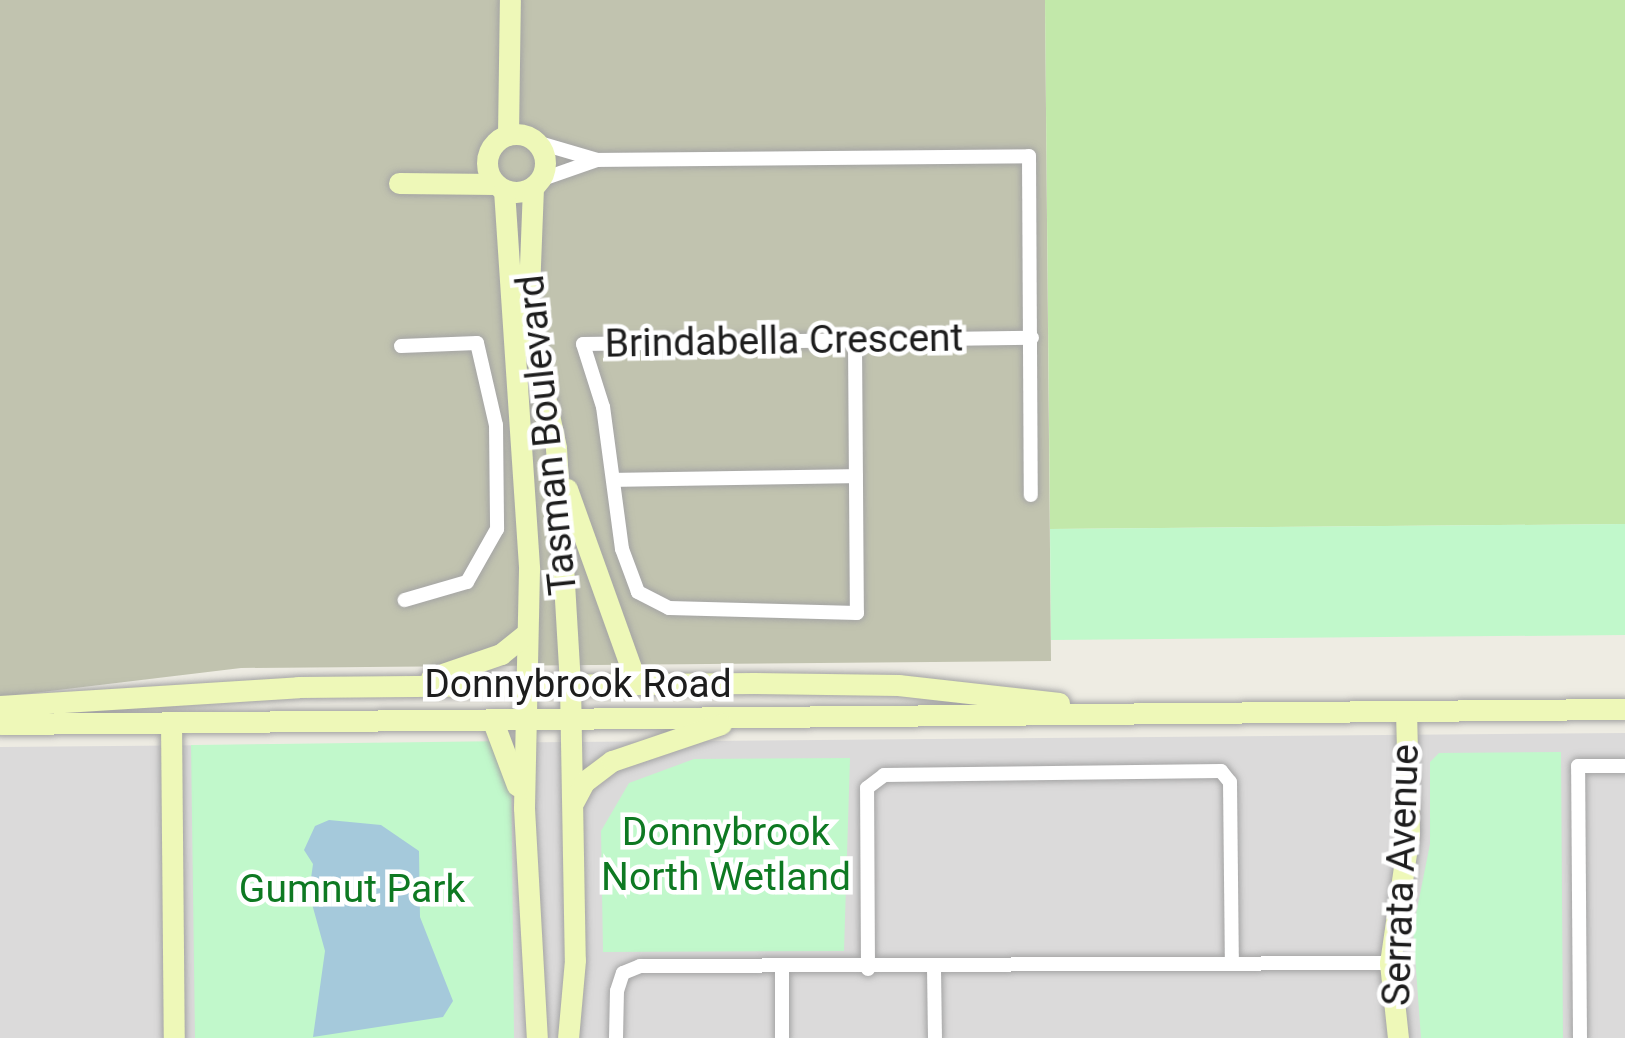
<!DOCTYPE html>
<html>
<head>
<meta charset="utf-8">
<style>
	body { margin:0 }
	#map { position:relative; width:1625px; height:1038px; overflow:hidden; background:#eeece3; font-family:Roboto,sans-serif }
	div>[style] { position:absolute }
	.residential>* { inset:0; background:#dbdada }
	.construction>* { inset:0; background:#c1c3af }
	.grass>* { inset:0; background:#c2e8aa }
	.park>* { inset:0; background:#c1f8cb }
	.water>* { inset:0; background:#a5c9db }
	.roads { filter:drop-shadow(0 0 3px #a4a4a4) drop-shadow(0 0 3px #a4a4a4) }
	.street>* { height:14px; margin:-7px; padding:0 7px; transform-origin:7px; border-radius:7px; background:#fff }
	.secondary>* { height:21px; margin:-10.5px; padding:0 10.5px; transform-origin:10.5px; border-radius:10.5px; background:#eef8b8 }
	.secondary>.ring { margin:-10.5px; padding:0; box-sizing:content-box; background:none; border:21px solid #eef8b8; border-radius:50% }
	span { translate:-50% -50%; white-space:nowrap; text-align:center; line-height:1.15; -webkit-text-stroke:9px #fff; paint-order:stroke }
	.street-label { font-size:39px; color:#1d1d1d }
	.park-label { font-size:39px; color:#0e7922 }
</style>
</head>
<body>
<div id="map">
	<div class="residential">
		<div style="clip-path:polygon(1625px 733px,1625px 1038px,0 1038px,0 747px)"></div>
	</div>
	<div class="construction">
		<div style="clip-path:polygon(0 0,1045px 0,1051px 661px,241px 668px,0 697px)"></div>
	</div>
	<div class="grass">
		<div style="clip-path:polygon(1045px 0,1625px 0,1625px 524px,1050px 529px)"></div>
	</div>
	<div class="park">
		<div style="clip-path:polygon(1625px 524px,1625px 635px,1051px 640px,1050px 529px)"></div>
		<div style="clip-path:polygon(511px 741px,514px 1038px,195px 1038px,191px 745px)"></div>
		<div style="clip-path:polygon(1561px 752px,1563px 1038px,1421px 1038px,1413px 929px,1430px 844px,1430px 762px,1439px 753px)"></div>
		<div style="clip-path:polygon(850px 758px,844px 951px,603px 952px,601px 831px,629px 783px,694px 759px)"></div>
	</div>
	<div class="water">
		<div style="clip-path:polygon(329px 820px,381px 825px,419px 851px,420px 917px,453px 1001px,443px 1017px,313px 1037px,325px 951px,309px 893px,313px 864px,304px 850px,315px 826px)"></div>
	</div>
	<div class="roads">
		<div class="street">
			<div style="left:536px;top:142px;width:64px;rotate:16.4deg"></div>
			<div style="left:540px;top:180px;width:60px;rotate:-19.3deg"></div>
			<div style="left:597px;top:160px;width:432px;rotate:-0.5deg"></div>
			<div style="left:1029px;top:156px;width:339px;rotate:89.7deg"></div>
			<div style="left:855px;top:341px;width:272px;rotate:89.6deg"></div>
			<div style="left:857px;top:613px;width:188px;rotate:-178.5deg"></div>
			<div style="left:669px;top:608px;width:35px;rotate:-153deg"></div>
			<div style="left:638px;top:592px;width:46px;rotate:-110.4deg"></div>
			<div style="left:622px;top:549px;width:143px;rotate:-97.6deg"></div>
			<div style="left:603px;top:407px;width:66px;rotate:-107.6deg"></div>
			<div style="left:583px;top:344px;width:449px;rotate:-0.8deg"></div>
			<div style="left:401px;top:346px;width:76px;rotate:-2.3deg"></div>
			<div style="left:477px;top:343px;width:84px;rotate:77deg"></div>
			<div style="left:496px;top:425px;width:104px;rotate:89.4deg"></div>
			<div style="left:497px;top:529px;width:61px;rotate:119.5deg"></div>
			<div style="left:467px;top:582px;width:65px;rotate:163.8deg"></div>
			<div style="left:614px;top:480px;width:242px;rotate:-0.9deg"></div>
			<div style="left:782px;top:968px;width:70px;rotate:90deg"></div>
			<div style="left:934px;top:968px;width:70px;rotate:89.2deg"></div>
			<div style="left:868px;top:969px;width:181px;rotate:-90.3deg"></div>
			<div style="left:867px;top:788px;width:21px;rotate:-37deg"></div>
			<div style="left:884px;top:775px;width:337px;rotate:-0.7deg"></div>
			<div style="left:1221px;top:771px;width:14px;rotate:51deg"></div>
			<div style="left:1230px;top:782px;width:181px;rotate:89.4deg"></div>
			<div style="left:616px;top:1038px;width:47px;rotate:-88.8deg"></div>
			<div style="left:617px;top:991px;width:19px;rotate:-72deg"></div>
			<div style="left:623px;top:973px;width:18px;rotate:-22deg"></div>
			<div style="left:640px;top:966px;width:750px;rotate:-0.23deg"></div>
			<div style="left:1580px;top:1038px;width:272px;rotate:-90.4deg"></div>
			<div style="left:1578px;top:766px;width:47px"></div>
		</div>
		<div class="secondary">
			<div class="ring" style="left:487px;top:134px;width:37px;height:37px"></div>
			<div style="left:508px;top:135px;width:135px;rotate:-89.2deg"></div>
			<div style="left:399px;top:183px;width:96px;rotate:0.6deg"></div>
			<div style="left:533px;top:187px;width:129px;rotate:92.2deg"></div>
			<div style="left:528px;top:316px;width:135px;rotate:78deg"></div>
			<div style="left:556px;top:448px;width:236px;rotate:86.6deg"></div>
			<div style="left:570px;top:684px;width:276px;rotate:89deg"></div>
			<div style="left:575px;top:960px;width:78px;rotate:95.1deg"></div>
			<div style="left:504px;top:190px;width:380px;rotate:86.2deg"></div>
			<div style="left:529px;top:569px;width:239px;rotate:91.2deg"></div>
			<div style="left:524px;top:808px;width:230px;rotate:86.8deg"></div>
			<div style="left:567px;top:489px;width:207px;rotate:70.3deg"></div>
			<div style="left:431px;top:678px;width:74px;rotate:-18.9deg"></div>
			<div style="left:501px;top:654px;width:32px;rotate:-39deg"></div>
			<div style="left:0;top:706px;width:299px;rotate:-3.6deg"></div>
			<div style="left:298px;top:687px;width:456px;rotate:-0.5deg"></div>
			<div style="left:754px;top:683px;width:144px;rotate:0.8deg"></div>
			<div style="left:898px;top:685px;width:162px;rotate:6.4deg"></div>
			<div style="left:492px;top:719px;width:71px;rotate:69.3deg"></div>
			<div style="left:171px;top:722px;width:316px;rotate:89.5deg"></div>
			<div style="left:0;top:724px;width:1625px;rotate:-0.53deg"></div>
			<div style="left:574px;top:801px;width:21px;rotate:-62deg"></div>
			<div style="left:584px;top:782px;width:35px;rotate:-37deg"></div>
			<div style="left:612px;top:761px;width:115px;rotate:-18.7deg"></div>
			<div style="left:1398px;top:1038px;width:75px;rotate:-96.1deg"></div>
			<div style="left:1390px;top:963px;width:131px;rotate:-81.7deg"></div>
			<div style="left:1409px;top:833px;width:121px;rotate:-91.4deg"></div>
		</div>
	</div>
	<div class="street-label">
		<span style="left:784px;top:341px;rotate:-1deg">Brindabella Crescent</span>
		<span style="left:547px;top:435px;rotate:-96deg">Tasman Boulevard</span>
		<span style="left:578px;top:684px">Donnybrook Road</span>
		<span style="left:1401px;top:875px;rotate:-88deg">Serrata Avenue</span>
	</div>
	<div class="park-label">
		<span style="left:726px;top:855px">Donnybrook<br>North Wetland</span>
		<span style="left:352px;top:889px">Gumnut Park</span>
	</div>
</div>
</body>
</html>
